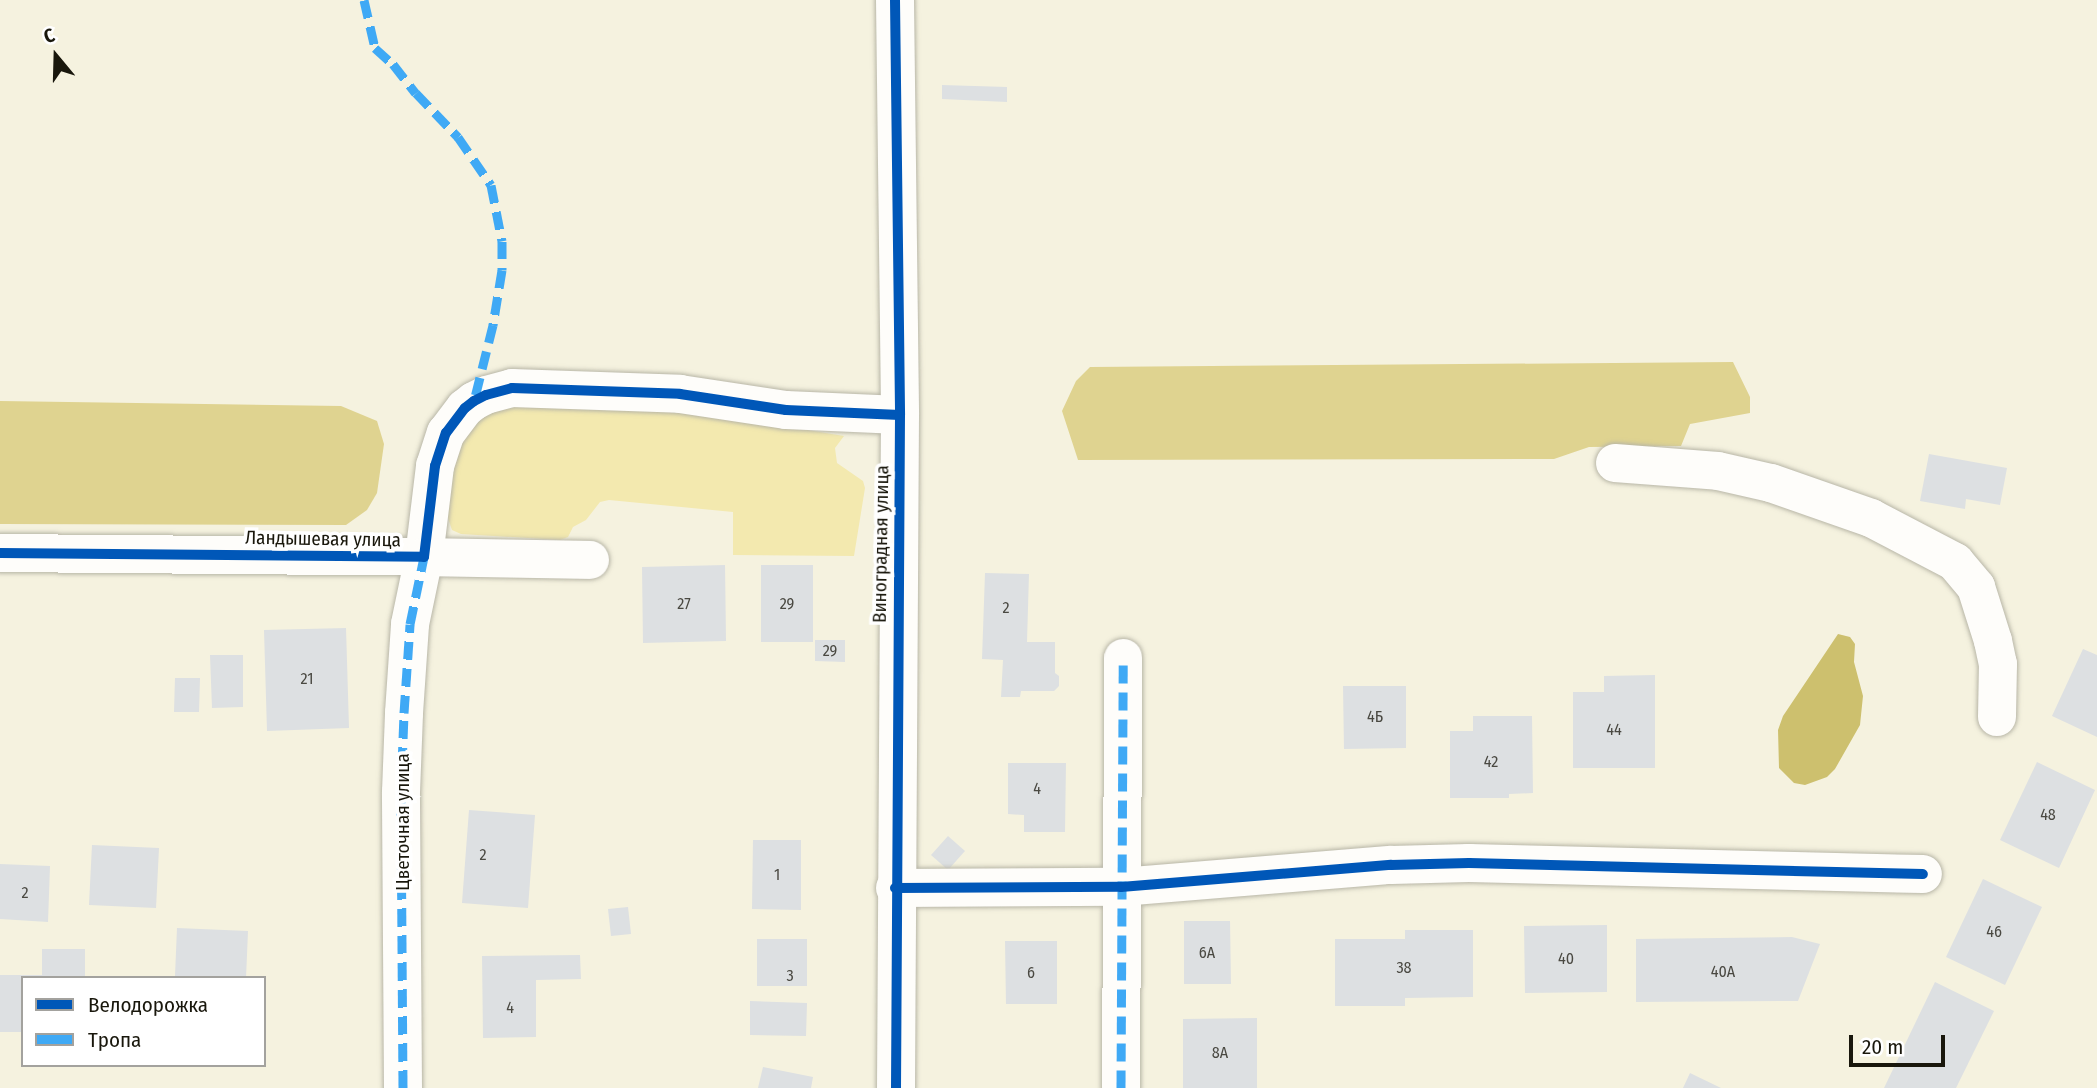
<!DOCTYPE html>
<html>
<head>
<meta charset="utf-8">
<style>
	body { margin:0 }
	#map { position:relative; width:2097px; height:1088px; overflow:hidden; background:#f5f2df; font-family:"Fira Sans Condensed",sans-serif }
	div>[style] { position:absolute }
	.green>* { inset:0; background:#f3e9af }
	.forest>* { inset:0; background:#dfd390 }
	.water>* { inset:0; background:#cdc06e }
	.building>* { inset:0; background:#dde0e2 }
	.roads { filter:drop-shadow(0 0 2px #b8b6a7) drop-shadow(0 0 2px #b8b6a7) }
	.minor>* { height:38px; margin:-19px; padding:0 19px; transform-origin:19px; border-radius:19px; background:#fefdfa }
	.quiet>* { height:9px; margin-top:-4.5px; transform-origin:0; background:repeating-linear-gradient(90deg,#3fa9f5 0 18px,transparent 0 27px) }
	.cycleway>* { height:10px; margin:-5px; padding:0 5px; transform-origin:5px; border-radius:5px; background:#0057b8 }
	span { translate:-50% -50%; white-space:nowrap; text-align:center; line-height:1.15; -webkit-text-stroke:7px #fff; paint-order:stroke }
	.number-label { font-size:16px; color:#4a4942 }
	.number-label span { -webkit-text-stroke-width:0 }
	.street-label { font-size:19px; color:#19170c }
	.legend { position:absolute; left:21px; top:976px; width:245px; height:91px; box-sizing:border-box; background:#fff; border:2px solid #a3a29e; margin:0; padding:9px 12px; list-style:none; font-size:21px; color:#19170c }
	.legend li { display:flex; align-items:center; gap:14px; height:35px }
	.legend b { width:35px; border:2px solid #a3a29e }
	.north { position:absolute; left:21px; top:21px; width:70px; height:70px; -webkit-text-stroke:5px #fff; paint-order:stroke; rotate:341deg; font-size:19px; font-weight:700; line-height:28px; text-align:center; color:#19170c }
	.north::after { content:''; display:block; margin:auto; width:24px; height:32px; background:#19170c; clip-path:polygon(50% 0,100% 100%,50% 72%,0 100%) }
	.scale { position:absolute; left:1849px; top:1035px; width:96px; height:32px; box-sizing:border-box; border:4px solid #19170c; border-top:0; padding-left:9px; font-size:21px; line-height:24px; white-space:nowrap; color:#19170c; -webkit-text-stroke:5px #fff; paint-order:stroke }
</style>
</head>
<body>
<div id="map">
	<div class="green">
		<div style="clip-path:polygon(539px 402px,729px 417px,844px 436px,835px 448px,837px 463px,863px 481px,865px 488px,854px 556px,733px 555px,733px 512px,609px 500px,600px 502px,586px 520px,573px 527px,568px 537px,560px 540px,461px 534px,452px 530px,447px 515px,453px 456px,475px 424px,495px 408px)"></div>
	</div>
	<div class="forest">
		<div style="clip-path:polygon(1733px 362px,1750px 397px,1750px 413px,1690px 424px,1681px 446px,1589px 447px,1554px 459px,1078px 460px,1062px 411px,1076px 381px,1090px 367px)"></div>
		<div style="clip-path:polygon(0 401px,341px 406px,377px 421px,384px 444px,377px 493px,367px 510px,346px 525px,0 524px)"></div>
	</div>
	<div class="water">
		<div style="clip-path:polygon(1838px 634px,1850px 637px,1855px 644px,1854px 662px,1863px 696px,1860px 725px,1835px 769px,1827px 777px,1805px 785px,1794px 783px,1779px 768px,1778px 730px,1783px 716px)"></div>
	</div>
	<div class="building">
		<div style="clip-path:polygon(942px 85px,1007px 87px,1007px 102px,942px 99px)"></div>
		<div style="clip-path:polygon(1929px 454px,2007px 468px,2000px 505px,1966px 499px,1965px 509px,1920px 501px)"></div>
		<div style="clip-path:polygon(725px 565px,726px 641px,643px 643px,642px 567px)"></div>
		<div style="clip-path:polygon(761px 565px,813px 565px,813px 642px,761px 642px)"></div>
		<div style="clip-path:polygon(985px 573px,1029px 574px,1027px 642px,1055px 642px,1055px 673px,1059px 676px,1059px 686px,1054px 691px,1021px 691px,1020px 697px,1001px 697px,1003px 660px,982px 659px)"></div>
		<div style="clip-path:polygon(346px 628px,349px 728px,267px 731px,264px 630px)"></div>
		<div style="clip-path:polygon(815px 640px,845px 640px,845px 662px,815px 661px)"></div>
		<div style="clip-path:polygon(2083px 649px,2097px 655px,2097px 737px,2052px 716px)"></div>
		<div style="clip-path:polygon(210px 655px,243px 655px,243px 707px,212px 708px)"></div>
		<div style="clip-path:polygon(1655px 675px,1655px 768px,1573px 768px,1573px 692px,1604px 692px,1604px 676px)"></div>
		<div style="clip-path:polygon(175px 678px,200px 678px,199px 712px,174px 712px)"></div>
		<div style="clip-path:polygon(1343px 686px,1406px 686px,1406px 748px,1344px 749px)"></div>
		<div style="clip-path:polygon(1473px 716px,1532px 716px,1533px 793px,1509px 794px,1509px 798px,1450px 798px,1450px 731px,1473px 731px)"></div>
		<div style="clip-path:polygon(2037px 762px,2095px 790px,2059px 868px,2000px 840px)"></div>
		<div style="clip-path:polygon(1008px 763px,1066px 763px,1065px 832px,1024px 832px,1024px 815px,1008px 814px)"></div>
		<div style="clip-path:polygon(469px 810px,535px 815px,528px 908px,462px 903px)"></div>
		<div style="clip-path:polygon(948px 836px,965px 851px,948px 870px,931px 855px)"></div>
		<div style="clip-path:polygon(753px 840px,801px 840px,801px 910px,752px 909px)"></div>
		<div style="clip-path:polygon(92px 845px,159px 848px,156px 908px,89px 905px)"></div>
		<div style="clip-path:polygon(0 864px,50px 866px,48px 922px,0 919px)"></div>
		<div style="clip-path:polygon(1983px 879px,2042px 907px,2005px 985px,1946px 957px)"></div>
		<div style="clip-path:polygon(628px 907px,631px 934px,611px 936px,608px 909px)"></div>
		<div style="clip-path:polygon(1184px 921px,1230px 921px,1231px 984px,1184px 984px)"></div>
		<div style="clip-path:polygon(1607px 925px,1607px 992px,1525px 993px,1524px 926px)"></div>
		<div style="clip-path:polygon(177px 928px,248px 931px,246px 978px,175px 976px)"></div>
		<div style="clip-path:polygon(1405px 930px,1473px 930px,1473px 997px,1405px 998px,1405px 1006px,1335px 1006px,1335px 939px,1405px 939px)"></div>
		<div style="clip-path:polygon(1792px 937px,1820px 944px,1798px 1001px,1636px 1002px,1636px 939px)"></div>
		<div style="clip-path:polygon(757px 939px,807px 939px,807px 986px,757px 986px)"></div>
		<div style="clip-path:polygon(1005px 941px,1057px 941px,1057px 1004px,1006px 1004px)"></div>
		<div style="clip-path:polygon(42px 949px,85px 949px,85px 978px,23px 978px,23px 1032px,0 1032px,0 975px,42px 975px)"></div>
		<div style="clip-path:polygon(580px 955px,581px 979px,536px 980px,536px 1037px,483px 1038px,482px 956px)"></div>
		<div style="clip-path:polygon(1935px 982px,1994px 1011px,1956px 1088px,1884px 1088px)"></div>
		<div style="clip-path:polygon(750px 1001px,807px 1003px,806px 1036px,750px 1035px)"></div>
		<div style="clip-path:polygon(1257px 1018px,1257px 1088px,1183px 1088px,1183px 1019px)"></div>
		<div style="clip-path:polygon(763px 1067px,813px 1077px,811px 1088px,758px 1088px)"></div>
		<div style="clip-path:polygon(1690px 1073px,1721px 1088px,1683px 1088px)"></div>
	</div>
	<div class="roads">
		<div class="minor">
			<div style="left:895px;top:0;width:415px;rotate:89.3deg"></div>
			<div style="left:900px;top:415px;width:673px;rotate:90.34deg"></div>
			<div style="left:1615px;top:463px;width:103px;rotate:4.4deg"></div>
			<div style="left:1718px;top:471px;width:54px;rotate:12.8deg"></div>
			<div style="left:1771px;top:483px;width:106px;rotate:19.3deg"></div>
			<div style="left:1871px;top:518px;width:95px;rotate:27.6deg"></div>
			<div style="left:1955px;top:562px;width:33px;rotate:50deg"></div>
			<div style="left:1976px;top:587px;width:57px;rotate:72.5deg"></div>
			<div style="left:1993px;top:641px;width:24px;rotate:78deg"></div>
			<div style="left:1998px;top:664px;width:53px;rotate:91.1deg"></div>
			<div style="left:0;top:553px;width:424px;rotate:0.5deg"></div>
			<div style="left:424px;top:557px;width:92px;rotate:-83.1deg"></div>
			<div style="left:435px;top:466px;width:35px;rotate:-72deg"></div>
			<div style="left:446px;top:433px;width:31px;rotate:-53deg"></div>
			<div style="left:465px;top:408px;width:11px;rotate:-38deg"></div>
			<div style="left:474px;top:401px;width:13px;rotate:-27deg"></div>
			<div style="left:486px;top:395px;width:27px;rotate:-15deg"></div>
			<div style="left:512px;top:388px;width:168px;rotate:2deg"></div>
			<div style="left:680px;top:394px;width:107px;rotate:8.6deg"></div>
			<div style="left:786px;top:410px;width:114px;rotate:2.5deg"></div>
			<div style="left:895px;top:888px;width:226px;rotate:-0.3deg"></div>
			<div style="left:1121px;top:887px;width:271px;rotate:-4.7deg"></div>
			<div style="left:1391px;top:865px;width:78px;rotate:-1.5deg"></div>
			<div style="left:1469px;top:863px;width:454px;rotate:1.4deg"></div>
			<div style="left:403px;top:1088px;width:296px;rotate:-90.4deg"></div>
			<div style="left:401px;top:792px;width:79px;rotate:-87.8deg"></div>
			<div style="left:404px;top:713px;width:89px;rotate:-86.1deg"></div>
			<div style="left:410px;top:624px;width:68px;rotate:-78.2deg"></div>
			<div style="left:424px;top:557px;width:166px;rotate:1deg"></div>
			<div style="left:1121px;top:1088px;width:430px;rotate:-89.7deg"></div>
		</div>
	</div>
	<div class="quiet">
		<div style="left:364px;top:0;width:49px;rotate:77.1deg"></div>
		<div style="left:375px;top:48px;width:24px;rotate:42deg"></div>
		<div style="left:393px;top:64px;width:37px;rotate:52deg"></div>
		<div style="left:416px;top:93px;width:61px;rotate:46.3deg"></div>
		<div style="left:458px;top:137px;width:58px;rotate:55.5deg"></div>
		<div style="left:491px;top:185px;width:57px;rotate:78.9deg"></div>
		<div style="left:502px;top:241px;width:29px;rotate:90deg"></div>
		<div style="left:502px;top:270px;width:56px;rotate:99.3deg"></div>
		<div style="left:493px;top:325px;width:78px;rotate:104deg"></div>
		<div style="left:403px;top:1088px;width:296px;rotate:-90.4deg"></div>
		<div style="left:401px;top:792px;width:79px;rotate:-87.8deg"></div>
		<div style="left:404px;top:713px;width:89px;rotate:-86.1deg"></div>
		<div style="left:410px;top:624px;width:68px;rotate:-78.2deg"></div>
		<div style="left:1121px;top:1088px;width:430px;rotate:-89.7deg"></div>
	</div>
	<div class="cycleway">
		<div style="left:895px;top:0;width:415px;rotate:89.3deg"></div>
		<div style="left:900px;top:415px;width:673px;rotate:90.34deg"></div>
		<div style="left:0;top:553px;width:424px;rotate:0.5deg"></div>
		<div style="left:424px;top:557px;width:92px;rotate:-83.1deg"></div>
		<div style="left:435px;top:466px;width:35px;rotate:-72deg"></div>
		<div style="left:446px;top:433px;width:31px;rotate:-53deg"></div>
		<div style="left:465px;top:408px;width:11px;rotate:-38deg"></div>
		<div style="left:474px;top:401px;width:13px;rotate:-27deg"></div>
		<div style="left:486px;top:395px;width:27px;rotate:-15deg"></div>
		<div style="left:512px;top:388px;width:168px;rotate:2deg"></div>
		<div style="left:680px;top:394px;width:107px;rotate:8.6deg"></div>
		<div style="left:786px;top:410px;width:114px;rotate:2.5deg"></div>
		<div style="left:895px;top:888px;width:226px;rotate:-0.3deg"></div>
		<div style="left:1121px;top:887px;width:271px;rotate:-4.7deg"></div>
		<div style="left:1391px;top:865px;width:78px;rotate:-1.5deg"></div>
		<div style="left:1469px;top:863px;width:454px;rotate:1.4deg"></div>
	</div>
	<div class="number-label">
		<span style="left:684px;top:604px">27</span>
		<span style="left:787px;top:604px">29</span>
		<span style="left:1006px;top:608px">2</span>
		<span style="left:830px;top:651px">29</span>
		<span style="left:307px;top:679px">21</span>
		<span style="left:1375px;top:717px">4Б</span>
		<span style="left:1614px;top:730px">44</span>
		<span style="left:1491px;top:762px">42</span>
		<span style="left:1037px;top:789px">4</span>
		<span style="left:2048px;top:815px">48</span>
		<span style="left:483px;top:855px">2</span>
		<span style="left:777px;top:875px">1</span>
		<span style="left:25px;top:893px">2</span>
		<span style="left:1994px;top:932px">46</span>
		<span style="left:1207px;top:953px">6А</span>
		<span style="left:1566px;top:959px">40</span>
		<span style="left:1404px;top:968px">38</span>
		<span style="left:1723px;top:972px">40А</span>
		<span style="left:1031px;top:973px">6</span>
		<span style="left:790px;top:976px">3</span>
		<span style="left:510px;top:1008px">4</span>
		<span style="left:1220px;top:1053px">8А</span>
	</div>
	<div class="street-label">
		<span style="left:323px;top:539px;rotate:1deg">Ландышевая улица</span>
		<span style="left:881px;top:544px;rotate:-89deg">Виноградная улица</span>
		<span style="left:403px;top:822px;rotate:-90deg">Цветочная улица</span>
	</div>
	<ul class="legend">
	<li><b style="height:9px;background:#0057b8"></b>Велодорожка</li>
	<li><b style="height:9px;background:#3fa9f5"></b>Тропа</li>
	</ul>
	<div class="north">С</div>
	<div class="scale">20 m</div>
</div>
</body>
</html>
